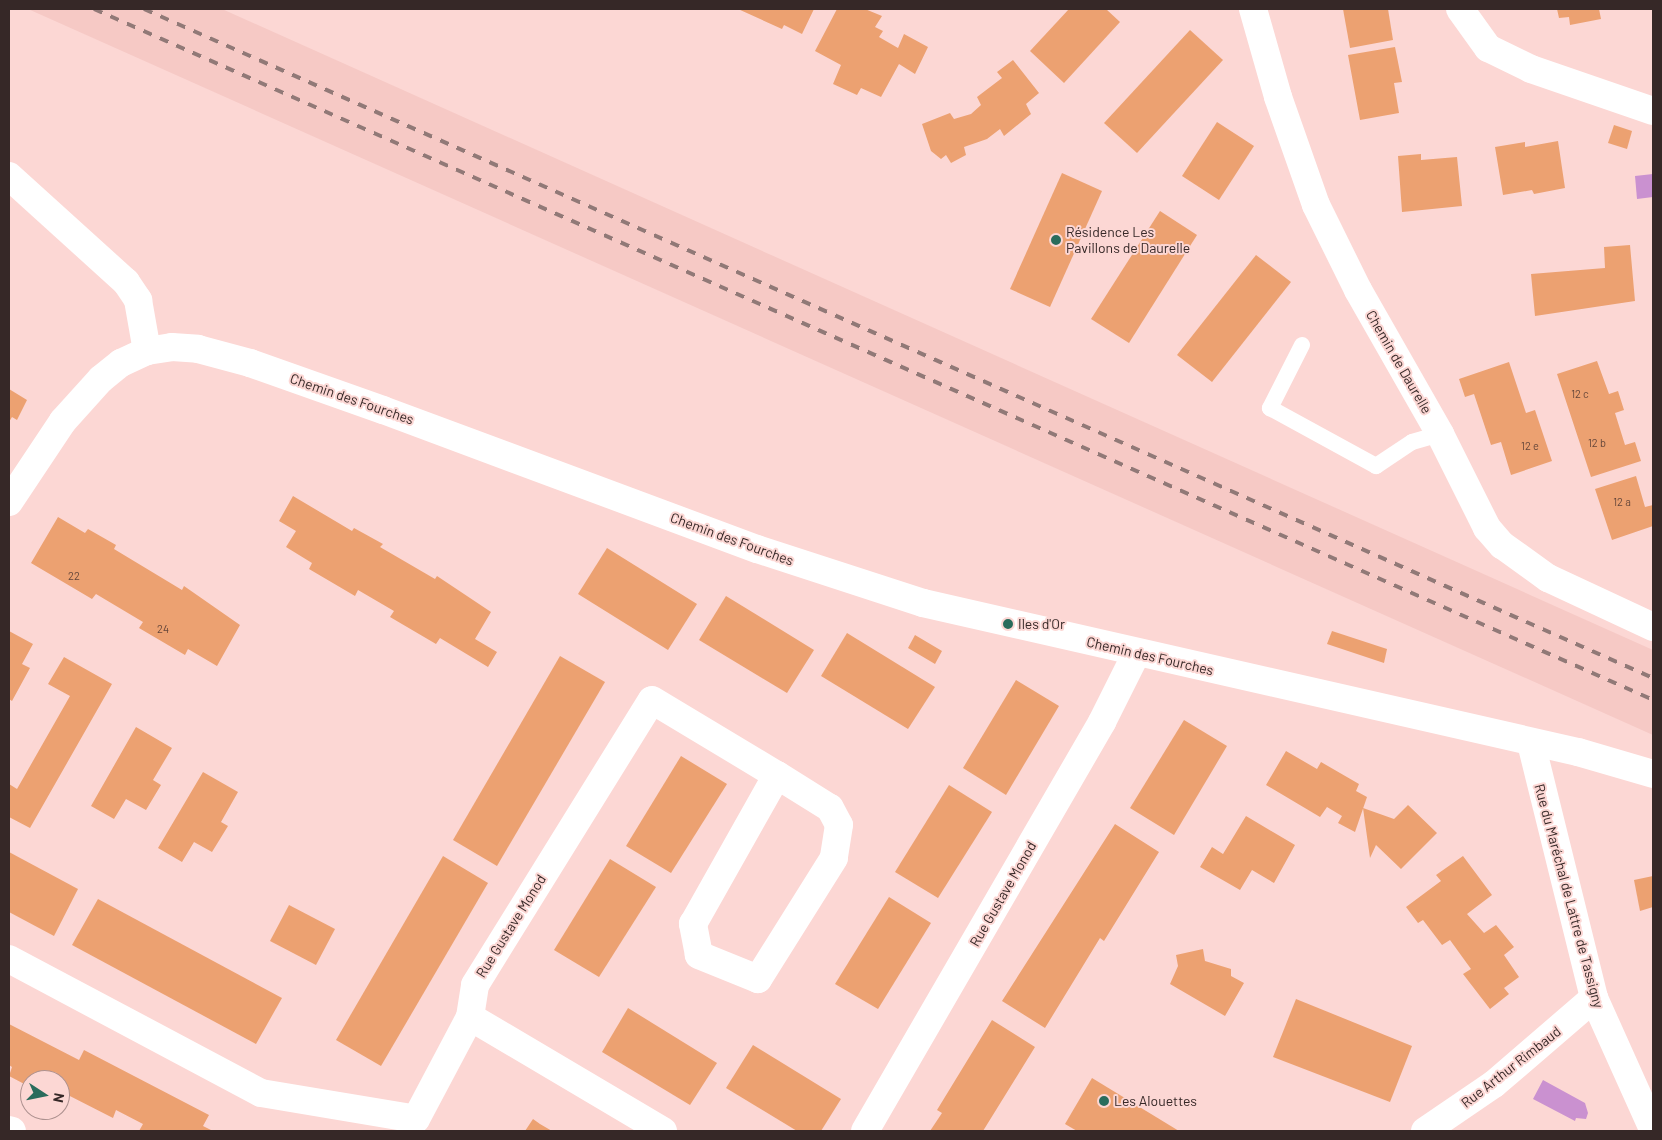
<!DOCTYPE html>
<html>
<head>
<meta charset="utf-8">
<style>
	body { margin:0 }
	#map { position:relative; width:1662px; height:1140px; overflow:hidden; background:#fcd7d4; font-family:Barlow,sans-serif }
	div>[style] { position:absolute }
	.built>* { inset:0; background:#f6c9c5 }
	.water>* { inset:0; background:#ca91d0 }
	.building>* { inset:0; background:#eca171 }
	.service>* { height:16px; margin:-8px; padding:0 8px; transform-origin:8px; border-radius:8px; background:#fff }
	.minor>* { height:28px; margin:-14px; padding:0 14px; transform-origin:14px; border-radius:14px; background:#fff }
	.tertiary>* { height:28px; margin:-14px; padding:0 14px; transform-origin:14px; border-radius:14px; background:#fff }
	.rail>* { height:4px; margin-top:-2px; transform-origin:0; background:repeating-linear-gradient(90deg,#917977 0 9px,transparent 0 18px) }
	.dots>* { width:14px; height:14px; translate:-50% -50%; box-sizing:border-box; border:2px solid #fcd7d4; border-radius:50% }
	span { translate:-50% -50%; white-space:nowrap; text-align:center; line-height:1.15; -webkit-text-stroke:4px #fcd7d4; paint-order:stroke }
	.number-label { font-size:11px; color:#64463a }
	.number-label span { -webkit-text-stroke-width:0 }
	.poi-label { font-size:14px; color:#362827 }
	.left { translate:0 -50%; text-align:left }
	.street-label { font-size:14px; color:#362827 }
	.frame { position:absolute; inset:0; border:10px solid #362827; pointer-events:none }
	.north { position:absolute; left:20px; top:1070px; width:50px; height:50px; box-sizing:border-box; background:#fcd7d4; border:1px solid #ad918f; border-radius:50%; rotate:101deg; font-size:14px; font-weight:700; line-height:20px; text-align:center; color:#362827 }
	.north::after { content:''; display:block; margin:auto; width:18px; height:22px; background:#2a6c5c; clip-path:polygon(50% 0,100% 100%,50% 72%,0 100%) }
</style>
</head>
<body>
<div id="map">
	<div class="built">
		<div style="clip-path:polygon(28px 9px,222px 9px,1653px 650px,1653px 735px)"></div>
	</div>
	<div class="water">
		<div style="clip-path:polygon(1653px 174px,1653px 197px,1637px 199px,1635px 176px)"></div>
		<div style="clip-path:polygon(1543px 1080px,1585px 1103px,1588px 1113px,1586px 1119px,1576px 1118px,1575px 1121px,1533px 1099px)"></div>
	</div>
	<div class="building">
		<div style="clip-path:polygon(738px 9px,814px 9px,802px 34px,784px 25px,782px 29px)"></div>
		<div style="clip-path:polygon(837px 9px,865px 9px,882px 16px,875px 27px,883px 31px,879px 37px,898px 48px,904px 34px,928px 47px,915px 74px,899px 64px,881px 97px,861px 88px,857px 95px,833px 84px,841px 65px,815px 51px)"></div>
		<div style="clip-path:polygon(1069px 9px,1106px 9px,1120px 22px,1064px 83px,1030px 51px)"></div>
		<div style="clip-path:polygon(1343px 9px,1388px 9px,1393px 40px,1350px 48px)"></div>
		<div style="clip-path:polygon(1557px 9px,1599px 9px,1601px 19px,1570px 25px,1569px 17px,1559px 18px)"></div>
		<div style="clip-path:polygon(1190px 30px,1223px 60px,1137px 153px,1104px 123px)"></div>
		<div style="clip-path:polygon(1395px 47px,1402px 82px,1394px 83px,1399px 113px,1360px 120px,1348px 55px)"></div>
		<div style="clip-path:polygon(1013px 60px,1039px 93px,1026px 104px,1031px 114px,1004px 136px,1000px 129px,987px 139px,964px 147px,966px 155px,951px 163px,946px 155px,941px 159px,931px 151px,922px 124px,950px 113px,954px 119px,971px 114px,981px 105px,977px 97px,1002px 78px,997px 72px)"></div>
		<div style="clip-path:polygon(1217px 122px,1254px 146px,1219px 200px,1182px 176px)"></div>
		<div style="clip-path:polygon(1614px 125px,1632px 131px,1627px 149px,1608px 143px)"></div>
		<div style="clip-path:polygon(1558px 141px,1565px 188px,1534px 194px,1532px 190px,1503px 195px,1495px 147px,1525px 142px,1525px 147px)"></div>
		<div style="clip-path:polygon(1421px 154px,1421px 160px,1457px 157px,1462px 206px,1402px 212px,1398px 156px)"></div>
		<div style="clip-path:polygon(1062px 173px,1102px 191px,1050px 307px,1010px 289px)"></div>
		<div style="clip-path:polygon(1160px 211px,1197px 235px,1129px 343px,1091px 319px)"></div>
		<div style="clip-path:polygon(1630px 245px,1635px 301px,1535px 316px,1531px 274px,1605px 268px,1604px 247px)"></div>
		<div style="clip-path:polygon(1256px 255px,1291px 282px,1212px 382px,1177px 355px)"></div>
		<div style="clip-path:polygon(1597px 361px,1609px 394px,1618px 391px,1624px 410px,1615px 413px,1625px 445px,1635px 442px,1641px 461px,1591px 477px,1557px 374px)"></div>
		<div style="clip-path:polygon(1509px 362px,1526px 413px,1535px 410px,1552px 461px,1511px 475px,1501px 442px,1491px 445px,1474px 394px,1465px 397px,1459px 379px)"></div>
		<div style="clip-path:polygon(9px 389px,27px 400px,17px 420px,12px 417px,9px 422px)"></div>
		<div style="clip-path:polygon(1636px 476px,1645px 507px,1653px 505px,1653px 526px,1612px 540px,1595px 489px)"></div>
		<div style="clip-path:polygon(293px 496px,352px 531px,354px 528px,383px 544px,380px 547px,435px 579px,437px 576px,491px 612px,475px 639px,497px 652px,488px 667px,440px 638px,436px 644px,390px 617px,394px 611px,358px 590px,355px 596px,309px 569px,312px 563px,286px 547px,296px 531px,279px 521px)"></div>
		<div style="clip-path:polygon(58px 517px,85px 533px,88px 529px,116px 545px,114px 549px,182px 590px,184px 586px,240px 625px,217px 666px,188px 649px,185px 655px,139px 628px,143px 622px,96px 594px,92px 599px,31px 563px)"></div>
		<div style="clip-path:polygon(607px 548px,697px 604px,668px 650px,578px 594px)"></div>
		<div style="clip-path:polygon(726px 596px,814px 650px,787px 693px,699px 640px)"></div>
		<div style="clip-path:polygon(9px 631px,33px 644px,22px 664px,30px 668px,12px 701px,9px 699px)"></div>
		<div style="clip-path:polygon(1332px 631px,1387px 649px,1384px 663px,1327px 644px)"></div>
		<div style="clip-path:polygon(847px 633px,935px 687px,908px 729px,821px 676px)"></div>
		<div style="clip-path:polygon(915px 635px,942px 651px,935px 664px,908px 648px)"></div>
		<div style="clip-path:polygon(560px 656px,605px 682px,497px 866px,453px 840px)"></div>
		<div style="clip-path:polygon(64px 657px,112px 684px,30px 828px,9px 817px,9px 784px,17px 789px,70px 696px,48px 684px)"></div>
		<div style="clip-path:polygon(1016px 680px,1059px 706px,1006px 795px,963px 768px)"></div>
		<div style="clip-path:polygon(1184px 720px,1227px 746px,1174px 835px,1130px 808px)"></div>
		<div style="clip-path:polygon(136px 727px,172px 748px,153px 780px,161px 785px,146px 810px,126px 799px,114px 819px,91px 806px)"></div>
		<div style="clip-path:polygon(1286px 751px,1317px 769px,1321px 762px,1359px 784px,1356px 791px,1367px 797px,1355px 832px,1338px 823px,1342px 816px,1327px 807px,1320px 817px,1266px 785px)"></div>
		<div style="clip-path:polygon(681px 756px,727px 784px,671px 873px,626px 846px)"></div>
		<div style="clip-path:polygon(203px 772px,238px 792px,221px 822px,228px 826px,212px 852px,194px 842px,182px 862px,158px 848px)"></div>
		<div style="clip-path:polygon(949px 785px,992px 812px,938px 898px,895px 872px)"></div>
		<div style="clip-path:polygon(1408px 805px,1437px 833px,1401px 869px,1376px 845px,1370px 858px,1363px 808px,1394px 819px)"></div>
		<div style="clip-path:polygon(1246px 816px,1295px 845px,1274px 883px,1252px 870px,1240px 890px,1200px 867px,1212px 847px,1223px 854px)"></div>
		<div style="clip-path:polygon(1115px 824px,1159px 852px,1104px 941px,1100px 938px,1045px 1028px,1002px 1001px)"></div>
		<div style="clip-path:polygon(9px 852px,78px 889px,54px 936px,9px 912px)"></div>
		<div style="clip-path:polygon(443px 856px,488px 883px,381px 1066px,336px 1040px)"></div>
		<div style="clip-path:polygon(1463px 856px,1492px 895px,1467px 914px,1484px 933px,1496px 925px,1514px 947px,1504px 955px,1519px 977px,1504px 988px,1509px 994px,1490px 1009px,1463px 974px,1471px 969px,1450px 940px,1442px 945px,1423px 920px,1418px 923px,1406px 907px,1441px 881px,1436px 875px)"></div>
		<div style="clip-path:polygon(610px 859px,656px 887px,599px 977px,554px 950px)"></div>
		<div style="clip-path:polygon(1653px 876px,1653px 907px,1640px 911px,1634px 880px)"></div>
		<div style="clip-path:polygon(889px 897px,931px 923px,878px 1009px,835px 984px)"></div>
		<div style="clip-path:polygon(98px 899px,282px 998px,256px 1044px,72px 945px)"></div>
		<div style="clip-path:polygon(289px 905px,335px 929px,316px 965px,270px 941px)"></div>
		<div style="clip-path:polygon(1203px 949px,1205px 961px,1231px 969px,1231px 976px,1244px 983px,1225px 1016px,1170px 984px,1178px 966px,1176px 955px)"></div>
		<div style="clip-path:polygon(1296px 999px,1412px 1046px,1390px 1102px,1273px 1057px)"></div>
		<div style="clip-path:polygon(628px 1008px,717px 1063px,690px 1105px,602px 1052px)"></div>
		<div style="clip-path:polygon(992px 1020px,1035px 1047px,983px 1131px,930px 1131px,942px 1113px,937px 1110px)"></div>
		<div style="clip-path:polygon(9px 1024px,79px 1060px,84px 1050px,209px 1115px,203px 1126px,213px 1131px,139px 1131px,143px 1124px,116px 1110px,113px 1118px,62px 1092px,60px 1096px,60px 1080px,30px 1080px,30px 1087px,9px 1076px,12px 1067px,9px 1065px)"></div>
		<div style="clip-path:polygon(753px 1045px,841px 1099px,821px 1131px,797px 1131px,726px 1088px)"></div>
		<div style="clip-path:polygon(1092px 1078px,1179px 1131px,1077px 1131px,1065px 1124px)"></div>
		<div style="clip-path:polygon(533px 1119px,540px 1124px,552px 1131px,525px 1131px)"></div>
	</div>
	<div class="service">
		<div style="left:1302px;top:345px;width:71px;rotate:116.9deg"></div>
		<div style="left:1270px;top:408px;width:121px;rotate:28.7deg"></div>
		<div style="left:1376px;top:466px;width:43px;rotate:-33.7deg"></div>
		<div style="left:1412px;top:442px;width:29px;rotate:-16deg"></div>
	</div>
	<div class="minor">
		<div style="left:1253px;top:9px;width:91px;rotate:74.1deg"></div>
		<div style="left:1278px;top:97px;width:114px;rotate:70.6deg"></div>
		<div style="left:1316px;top:205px;width:95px;rotate:63.7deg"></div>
		<div style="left:1358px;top:290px;width:166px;rotate:60.3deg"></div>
		<div style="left:1440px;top:434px;width:105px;rotate:63.4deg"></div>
		<div style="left:1487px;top:528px;width:23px;rotate:49deg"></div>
		<div style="left:1502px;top:545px;width:57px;rotate:35.7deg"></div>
		<div style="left:1548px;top:578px;width:116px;rotate:25deg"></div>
		<div style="left:1460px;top:9px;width:48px;rotate:54.3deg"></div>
		<div style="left:1488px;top:48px;width:48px;rotate:26deg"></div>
		<div style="left:1531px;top:69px;width:129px;rotate:19deg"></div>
		<div style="left:9px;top:176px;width:158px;rotate:42.2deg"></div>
		<div style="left:126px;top:282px;width:22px;rotate:56deg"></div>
		<div style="left:138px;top:300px;width:52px;rotate:80deg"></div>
		<div style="left:1531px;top:743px;width:263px;rotate:76.1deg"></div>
		<div style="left:1594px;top:998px;width:144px;rotate:65.8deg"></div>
		<div style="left:9px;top:959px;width:285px;rotate:28deg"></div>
		<div style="left:261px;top:1093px;width:157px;rotate:9.5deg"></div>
		<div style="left:416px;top:1119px;width:115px;rotate:-62.1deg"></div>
		<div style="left:9px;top:1130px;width:3px;rotate:18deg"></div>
		<div style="left:663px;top:1131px;width:224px;rotate:-149.4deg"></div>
		<div style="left:470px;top:1017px;width:32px;rotate:-81deg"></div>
		<div style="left:475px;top:985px;width:335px;rotate:-58.2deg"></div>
		<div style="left:652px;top:700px;width:146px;rotate:31deg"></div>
		<div style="left:777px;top:775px;width:62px;rotate:31.9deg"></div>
		<div style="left:830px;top:808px;width:19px;rotate:62deg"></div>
		<div style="left:839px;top:825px;width:33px;rotate:99deg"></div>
		<div style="left:834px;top:858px;width:143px;rotate:122.1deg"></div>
		<div style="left:758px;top:979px;width:64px;rotate:-157.9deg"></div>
		<div style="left:699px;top:955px;width:32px;rotate:-101deg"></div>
		<div style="left:693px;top:924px;width:171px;rotate:-60.6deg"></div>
		<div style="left:865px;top:1131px;width:473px;rotate:-59.9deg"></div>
		<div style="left:1102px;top:722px;width:76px;rotate:-63.4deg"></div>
		<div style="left:1425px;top:1131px;width:83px;rotate:-34.3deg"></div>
		<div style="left:1494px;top:1084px;width:132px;rotate:-40.7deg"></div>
	</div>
	<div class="tertiary">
		<div style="left:9px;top:502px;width:97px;rotate:-56.3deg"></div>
		<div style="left:63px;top:421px;width:57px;rotate:-47.9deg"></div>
		<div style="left:101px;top:379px;width:26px;rotate:-39deg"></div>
		<div style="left:121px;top:363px;width:29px;rotate:-25deg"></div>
		<div style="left:147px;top:351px;width:25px;rotate:-9deg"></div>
		<div style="left:172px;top:347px;width:26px;rotate:4deg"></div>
		<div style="left:198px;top:349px;width:54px;rotate:15.1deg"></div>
		<div style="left:250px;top:363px;width:141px;rotate:19.5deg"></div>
		<div style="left:383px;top:410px;width:399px;rotate:20.4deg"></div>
		<div style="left:757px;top:549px;width:175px;rotate:18deg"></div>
		<div style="left:923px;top:603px;width:672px;rotate:12.82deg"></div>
		<div style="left:1578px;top:752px;width:78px;rotate:16.3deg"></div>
	</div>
	<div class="rail">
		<div style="left:94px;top:9px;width:1705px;rotate:23.9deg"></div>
		<div style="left:144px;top:9px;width:1651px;rotate:23.91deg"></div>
	</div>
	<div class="dots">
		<div style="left:1056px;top:240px;background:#2a6c5c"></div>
		<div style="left:1008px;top:624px;background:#2a6c5c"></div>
		<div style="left:1104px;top:1101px;background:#2a6c5c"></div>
	</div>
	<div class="number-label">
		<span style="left:1580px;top:394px">12 c</span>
		<span style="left:1597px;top:443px">12 b</span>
		<span style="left:1530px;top:446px">12 e</span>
		<span style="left:1622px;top:502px">12 a</span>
		<span style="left:74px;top:576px">22</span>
		<span style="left:163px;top:629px">24</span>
	</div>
	<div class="poi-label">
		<span class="left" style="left:1066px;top:240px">Résidence Les<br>Pavillons de Daurelle</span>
		<span class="left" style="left:1018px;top:624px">Iles d'Or</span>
		<span class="left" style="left:1114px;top:1101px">Les Alouettes</span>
	</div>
	<div class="street-label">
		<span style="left:1399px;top:362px;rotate:60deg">Chemin de Daurelle</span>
		<span style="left:352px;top:399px;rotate:19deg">Chemin des Fourches</span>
		<span style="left:732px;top:539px;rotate:20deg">Chemin des Fourches</span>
		<span style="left:1150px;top:656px;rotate:13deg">Chemin des Fourches</span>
		<span style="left:1003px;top:894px;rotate:-60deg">Rue Gustave Monod</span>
		<span style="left:1569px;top:896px;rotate:75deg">Rue du Maréchal de Lattre de Tassigny</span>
		<span style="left:511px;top:926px;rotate:-58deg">Rue Gustave Monod</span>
		<span style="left:1511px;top:1067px;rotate:-38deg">Rue Arthur Rimbaud</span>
	</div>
	<div class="frame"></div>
	<div class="north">N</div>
</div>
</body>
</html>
